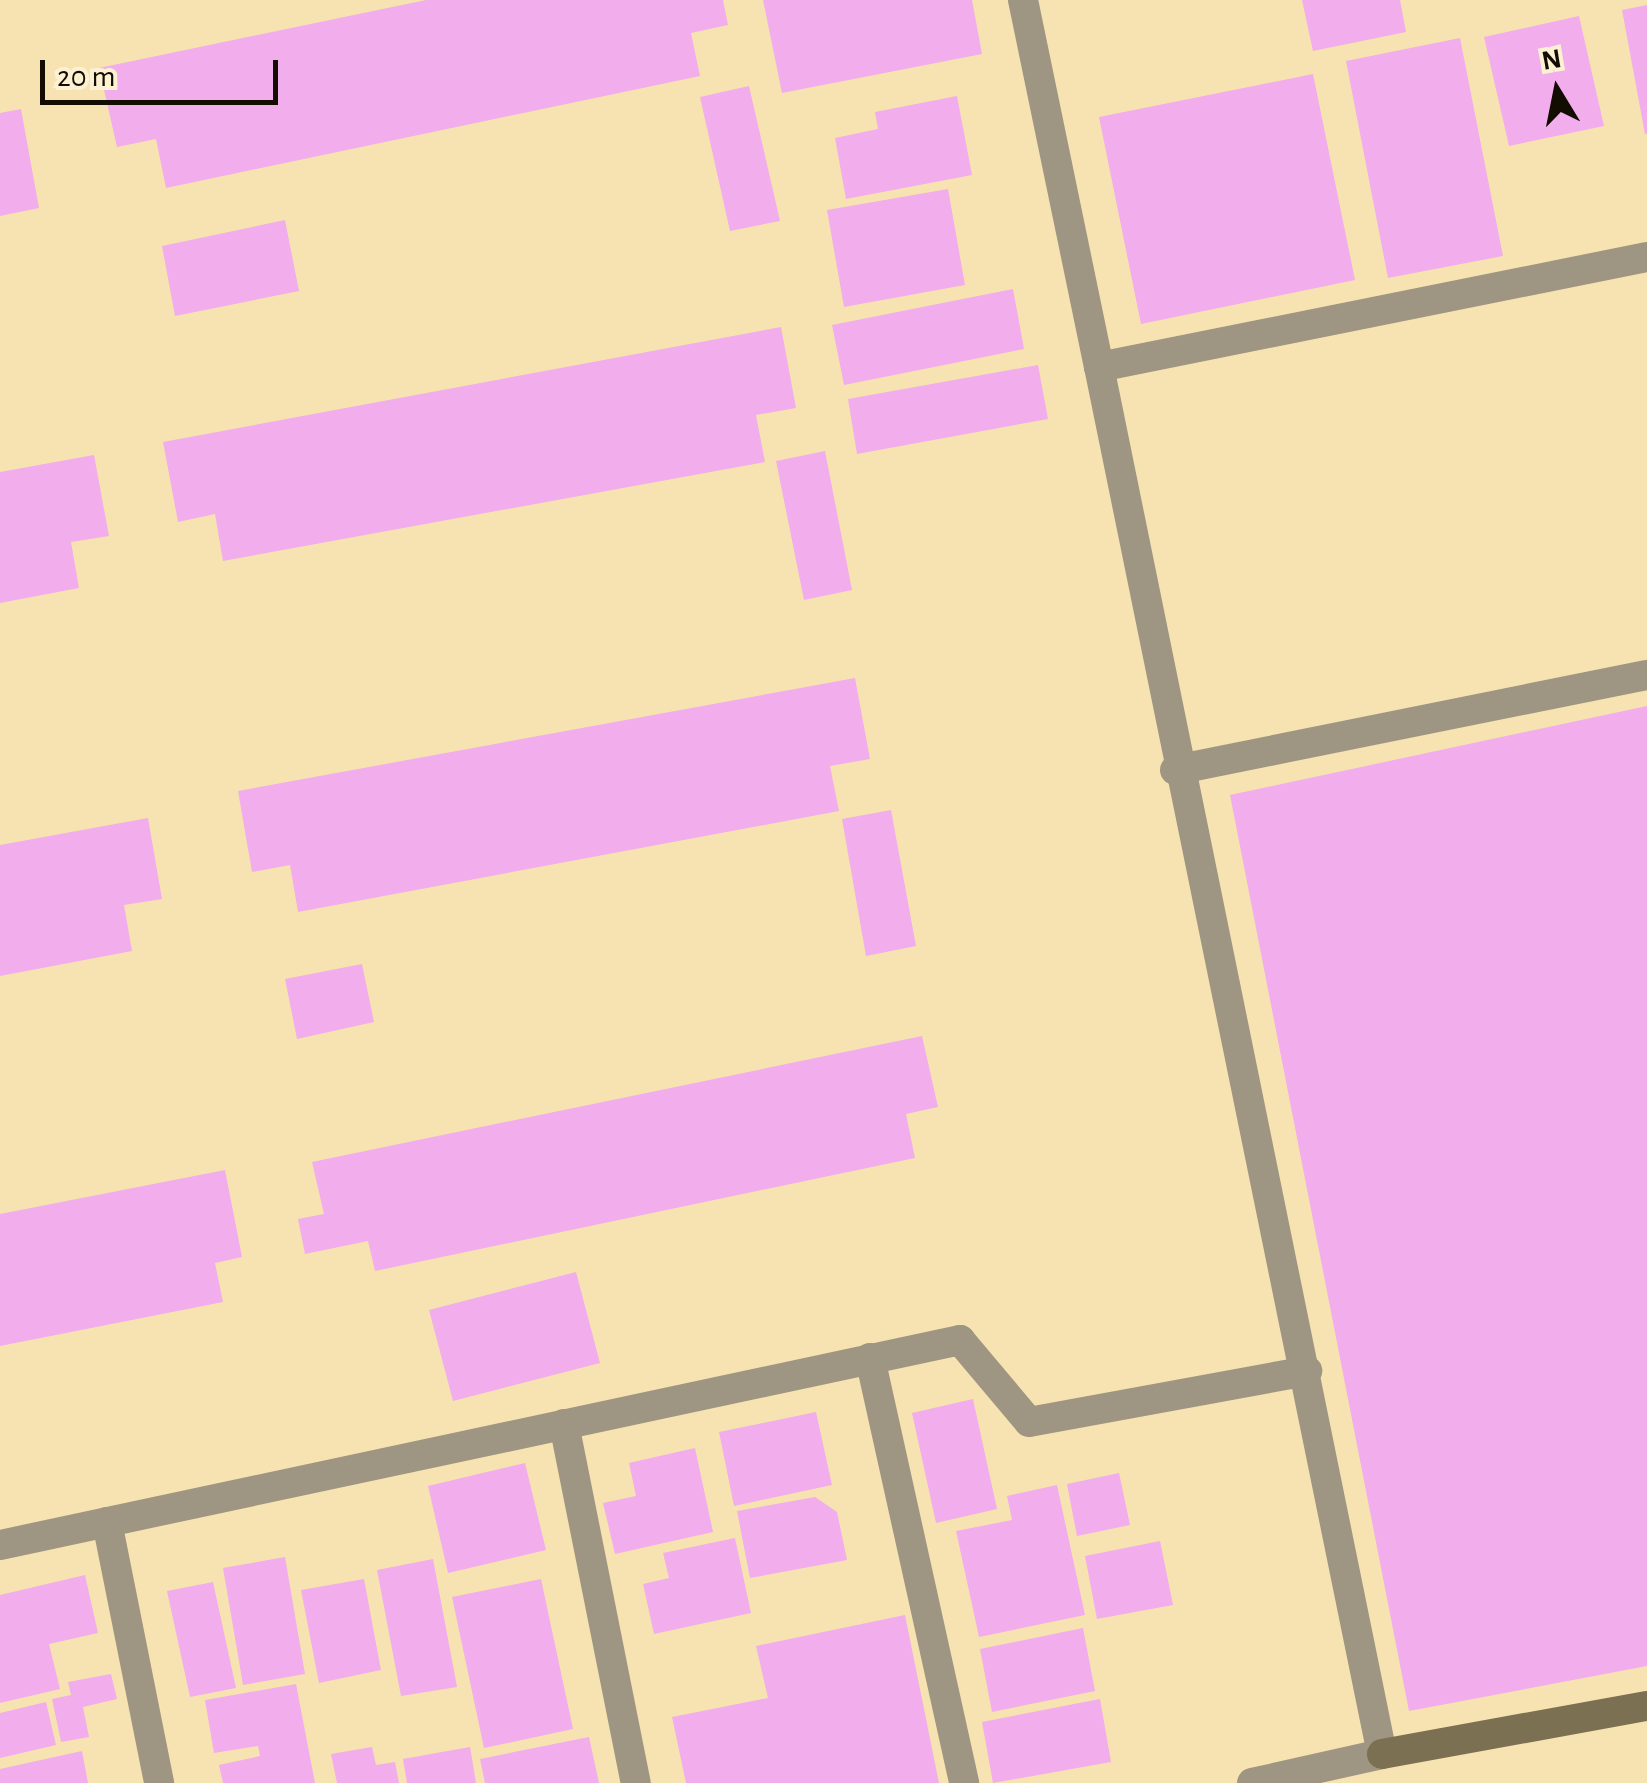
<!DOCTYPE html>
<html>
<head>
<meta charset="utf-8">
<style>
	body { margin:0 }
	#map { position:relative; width:1647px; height:1783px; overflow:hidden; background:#f6e3b1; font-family:"Alegreya Sans",sans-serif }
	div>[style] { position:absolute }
	.building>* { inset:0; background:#f2adec }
	.street>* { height:30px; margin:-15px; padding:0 15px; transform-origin:15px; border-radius:15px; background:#9e9682 }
	.secondary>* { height:30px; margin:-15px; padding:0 15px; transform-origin:15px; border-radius:15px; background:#7c7052 }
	span { translate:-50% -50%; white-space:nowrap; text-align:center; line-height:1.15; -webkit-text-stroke:9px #fcf1d3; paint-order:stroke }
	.north { position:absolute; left:1507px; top:40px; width:100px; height:100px; -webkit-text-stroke:8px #fcf1d3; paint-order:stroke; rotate:350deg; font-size:28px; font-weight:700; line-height:40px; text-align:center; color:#130c00 }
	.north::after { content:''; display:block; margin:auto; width:35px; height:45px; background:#130c00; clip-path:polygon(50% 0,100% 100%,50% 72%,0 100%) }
	.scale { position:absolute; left:40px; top:60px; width:238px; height:45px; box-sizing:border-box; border:5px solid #130c00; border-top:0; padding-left:12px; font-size:30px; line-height:35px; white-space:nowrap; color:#130c00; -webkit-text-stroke:8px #fcf1d3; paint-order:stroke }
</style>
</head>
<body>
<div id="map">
	<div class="building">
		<div style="clip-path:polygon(426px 0,723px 0,728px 25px,691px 33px,700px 76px,166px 188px,156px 139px,117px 147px,99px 68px)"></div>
		<div style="clip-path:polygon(763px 0,972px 0,982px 54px,782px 93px)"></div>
		<div style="clip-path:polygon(1302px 0,1400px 0,1406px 32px,1313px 51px)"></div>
		<div style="clip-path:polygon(1647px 5px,1647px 134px,1645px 134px,1622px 10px)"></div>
		<div style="clip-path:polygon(1579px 16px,1604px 126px,1509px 146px,1484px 37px)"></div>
		<div style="clip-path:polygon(1460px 38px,1503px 256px,1388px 278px,1346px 61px)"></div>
		<div style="clip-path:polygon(1313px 74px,1355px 280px,1141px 324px,1099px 117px)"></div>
		<div style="clip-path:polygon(749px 86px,780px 221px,730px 231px,700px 97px)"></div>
		<div style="clip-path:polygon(957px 96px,972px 175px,846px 199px,835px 138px,878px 129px,875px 112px)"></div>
		<div style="clip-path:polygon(21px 109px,39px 208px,0 216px,0 113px)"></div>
		<div style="clip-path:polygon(948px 189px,965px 285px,844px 307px,827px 210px)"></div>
		<div style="clip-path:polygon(285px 220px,299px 291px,175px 316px,162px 246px)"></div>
		<div style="clip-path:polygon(1013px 289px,1024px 349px,844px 385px,832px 325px)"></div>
		<div style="clip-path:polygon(781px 327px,796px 408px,756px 415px,765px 462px,223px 561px,215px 514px,178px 522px,163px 442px)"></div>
		<div style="clip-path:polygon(1038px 365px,1048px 419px,857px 454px,848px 399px)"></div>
		<div style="clip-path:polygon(825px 451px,852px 590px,804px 600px,776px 461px)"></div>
		<div style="clip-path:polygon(94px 455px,109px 536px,71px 542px,79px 588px,0 603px,0 472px)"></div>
		<div style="clip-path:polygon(855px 678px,870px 759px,830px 766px,839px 811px,298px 912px,290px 865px,252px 872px,238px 791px)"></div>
		<div style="clip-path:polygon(1647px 706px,1647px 1666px,1409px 1711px,1230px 795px)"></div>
		<div style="clip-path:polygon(891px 810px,916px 946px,866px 956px,842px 819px)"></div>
		<div style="clip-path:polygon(148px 818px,162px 899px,124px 905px,132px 951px,0 976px,0 845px)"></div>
		<div style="clip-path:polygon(362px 964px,374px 1022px,297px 1039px,285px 979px)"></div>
		<div style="clip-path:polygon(922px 1036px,938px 1107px,906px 1114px,915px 1158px,375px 1271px,368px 1241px,305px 1254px,298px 1219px,324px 1214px,312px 1162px)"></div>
		<div style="clip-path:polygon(225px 1170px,242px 1257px,215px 1263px,223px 1302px,0 1346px,0 1214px)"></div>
		<div style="clip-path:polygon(576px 1272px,600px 1363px,453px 1401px,429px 1310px)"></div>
		<div style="clip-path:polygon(973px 1399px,997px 1509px,936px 1523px,912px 1413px)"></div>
		<div style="clip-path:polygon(816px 1412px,832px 1485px,734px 1506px,719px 1432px)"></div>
		<div style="clip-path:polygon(695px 1448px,713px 1532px,615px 1554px,603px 1503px,636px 1496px,629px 1463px)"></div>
		<div style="clip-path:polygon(525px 1463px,546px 1550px,448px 1573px,428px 1486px)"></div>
		<div style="clip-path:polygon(1119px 1473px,1130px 1525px,1077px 1536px,1067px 1484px)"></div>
		<div style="clip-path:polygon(1057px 1485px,1085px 1615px,979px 1637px,956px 1531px,1012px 1520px,1007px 1496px)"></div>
		<div style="clip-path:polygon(815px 1497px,837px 1512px,847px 1560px,750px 1578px,737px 1511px)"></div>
		<div style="clip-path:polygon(735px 1538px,751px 1613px,654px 1634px,643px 1584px,669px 1578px,663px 1553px)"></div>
		<div style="clip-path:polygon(1160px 1541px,1173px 1605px,1097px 1619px,1085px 1556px)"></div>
		<div style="clip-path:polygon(285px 1557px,305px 1674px,243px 1685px,223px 1568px)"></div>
		<div style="clip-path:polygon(433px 1559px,457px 1687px,401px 1696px,377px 1570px)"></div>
		<div style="clip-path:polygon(85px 1575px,98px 1633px,49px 1644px,60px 1689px,0 1703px,0 1595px)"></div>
		<div style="clip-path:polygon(364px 1579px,381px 1670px,319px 1683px,301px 1590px)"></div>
		<div style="clip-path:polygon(541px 1579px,573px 1729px,484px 1748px,452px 1597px)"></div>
		<div style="clip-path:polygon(213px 1582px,236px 1688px,190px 1697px,167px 1591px)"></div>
		<div style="clip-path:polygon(905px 1615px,939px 1783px,686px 1783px,672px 1717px,768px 1698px,756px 1646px)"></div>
		<div style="clip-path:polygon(1083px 1628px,1095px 1691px,992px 1712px,980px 1649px)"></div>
		<div style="clip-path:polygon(111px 1674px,117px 1699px,83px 1707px,89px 1737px,61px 1742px,52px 1699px,71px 1695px,68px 1682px)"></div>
		<div style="clip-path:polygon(296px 1684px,315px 1783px,223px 1783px,219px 1765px,260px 1756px,258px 1746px,214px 1753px,205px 1700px)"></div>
		<div style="clip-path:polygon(1100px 1699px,1111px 1762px,993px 1783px,982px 1722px)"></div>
		<div style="clip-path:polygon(46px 1702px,56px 1745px,0 1758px,0 1713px)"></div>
		<div style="clip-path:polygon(589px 1737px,599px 1783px,485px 1783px,480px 1759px)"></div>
		<div style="clip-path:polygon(372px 1747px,376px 1765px,395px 1762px,399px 1783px,337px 1783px,331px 1754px)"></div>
		<div style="clip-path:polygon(470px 1747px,476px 1783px,407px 1783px,403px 1759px)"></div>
		<div style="clip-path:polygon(82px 1751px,88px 1783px,0 1783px,0 1769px)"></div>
	</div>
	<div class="street">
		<div style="left:1023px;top:0;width:375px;rotate:78.3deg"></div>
		<div style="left:1175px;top:770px;width:481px;rotate:-11.4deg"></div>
		<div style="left:870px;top:1358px;width:435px;rotate:77.5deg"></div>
		<div style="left:564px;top:1424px;width:366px;rotate:78.7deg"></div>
		<div style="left:107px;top:1522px;width:266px;rotate:78.7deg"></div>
		<div style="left:0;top:1545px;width:982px;rotate:-12.05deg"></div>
		<div style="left:960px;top:1340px;width:107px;rotate:49.9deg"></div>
		<div style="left:1029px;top:1422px;width:283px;rotate:-10.4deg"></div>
		<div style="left:1252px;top:1783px;width:133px;rotate:-12.6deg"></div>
		<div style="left:1382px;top:1754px;width:1416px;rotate:-101.53deg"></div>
		<div style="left:1099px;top:367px;width:559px;rotate:-11.35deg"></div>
	</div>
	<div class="secondary">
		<div style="left:1382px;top:1754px;width:269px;rotate:-10.3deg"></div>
	</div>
	<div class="north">N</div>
	<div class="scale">20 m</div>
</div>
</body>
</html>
